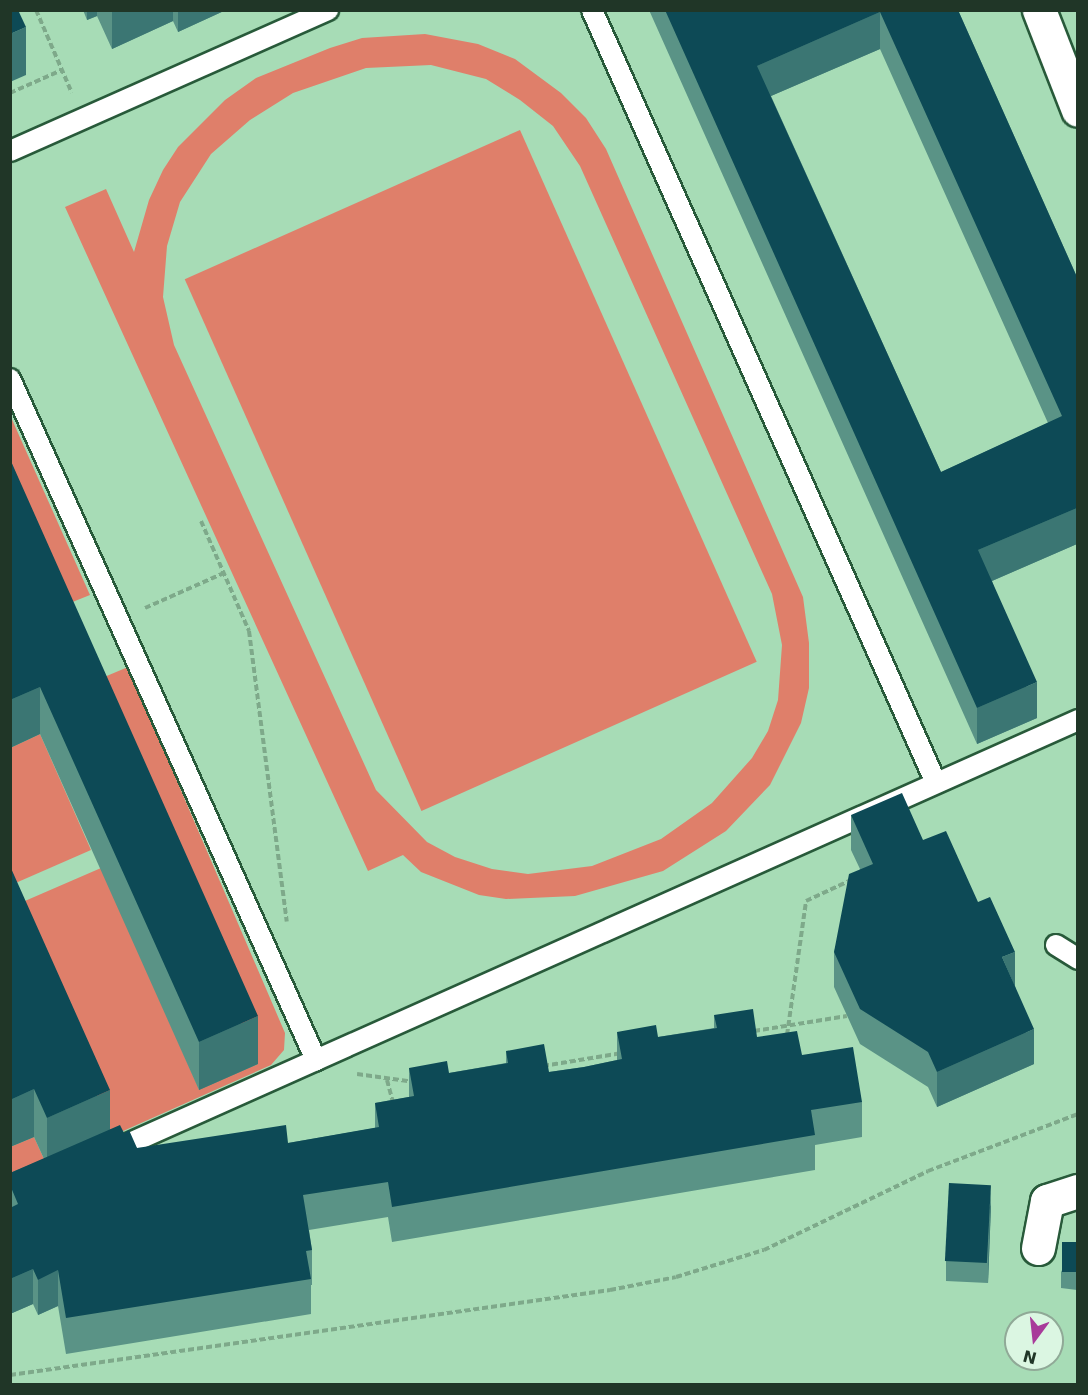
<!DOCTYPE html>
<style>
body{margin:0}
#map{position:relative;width:1088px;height:1395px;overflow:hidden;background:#a7dcb6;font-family:"DejaVu Sans",sans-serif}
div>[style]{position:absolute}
.green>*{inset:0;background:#df7f6a;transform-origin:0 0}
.path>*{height:4px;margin-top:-2px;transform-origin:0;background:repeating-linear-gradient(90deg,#7ea98a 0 6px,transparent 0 9px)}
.roads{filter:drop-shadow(2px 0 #285a3a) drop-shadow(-2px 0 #285a3a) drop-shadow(0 2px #285a3a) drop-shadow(0 -2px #285a3a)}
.lane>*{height:20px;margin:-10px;padding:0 10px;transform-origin:10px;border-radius:10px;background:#fff}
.street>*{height:33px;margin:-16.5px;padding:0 16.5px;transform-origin:16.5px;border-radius:16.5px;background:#fff}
.secondary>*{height:33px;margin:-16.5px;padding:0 16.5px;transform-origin:16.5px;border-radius:16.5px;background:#fff}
.wall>*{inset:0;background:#5a9386}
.shaded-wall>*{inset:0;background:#3b7673}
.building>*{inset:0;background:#0d4a56;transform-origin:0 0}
span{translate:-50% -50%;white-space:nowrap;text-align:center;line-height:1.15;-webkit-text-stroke:6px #dbf6e2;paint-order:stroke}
.frame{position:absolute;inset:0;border:12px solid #203627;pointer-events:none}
.north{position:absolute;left:1004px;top:1311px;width:60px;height:60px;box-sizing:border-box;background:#dbf6e2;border:2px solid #90a997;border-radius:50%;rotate:195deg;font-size:16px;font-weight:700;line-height:24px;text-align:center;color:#203627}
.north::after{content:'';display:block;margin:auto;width:21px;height:27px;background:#a83b9a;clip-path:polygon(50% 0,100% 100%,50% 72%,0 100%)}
</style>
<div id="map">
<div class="green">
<div style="clip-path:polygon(evenodd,425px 34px,478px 44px,515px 59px,561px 93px,586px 118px,606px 149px,803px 597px,809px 643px,809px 688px,801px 723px,770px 785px,726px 831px,663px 871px,575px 896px,506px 899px,479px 895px,421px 872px,403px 855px,368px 871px,65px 207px,106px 189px,134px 252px,149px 200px,163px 170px,178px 147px,225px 100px,256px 78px,330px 48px,362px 38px,425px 34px,431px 65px,486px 79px,520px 100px,553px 126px,580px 166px,772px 594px,782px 645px,778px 700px,768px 731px,752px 758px,712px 803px,661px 839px,592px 866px,528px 874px,492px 869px,455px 857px,427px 842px,376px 790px,174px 345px,163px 297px,167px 246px,180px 202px,211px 154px,250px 120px,293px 93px,366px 68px,431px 65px)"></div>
<div style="left:520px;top:130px;width:582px;height:367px;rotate:66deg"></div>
<div style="clip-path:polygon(10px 415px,90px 595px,55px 609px,11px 507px)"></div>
<div style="clip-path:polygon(128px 667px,285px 1033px,284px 1050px,271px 1065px,11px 1181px,10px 1147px,34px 1137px,44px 1159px,11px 907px,101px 868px,199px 1089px,258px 1064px,90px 683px)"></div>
<div style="clip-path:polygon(40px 734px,91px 850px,11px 885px,10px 748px)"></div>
</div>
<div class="path">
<div style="left:36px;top:10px;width:90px;rotate:66.6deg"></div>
<div style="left:10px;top:93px;width:57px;rotate:-23.9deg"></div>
<div style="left:201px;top:521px;width:120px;rotate:66.4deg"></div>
<div style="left:249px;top:631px;width:293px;rotate:82.6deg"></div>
<div style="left:145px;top:608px;width:86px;rotate:-23.9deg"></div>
<div style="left:754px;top:1031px;width:94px;rotate:-9.2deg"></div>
<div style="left:787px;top:1035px;width:135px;rotate:-81.9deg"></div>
<div style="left:806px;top:901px;width:50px;rotate:-25deg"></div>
<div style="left:543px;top:1066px;width:80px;rotate:-9.3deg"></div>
<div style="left:357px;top:1074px;width:58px;rotate:8deg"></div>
<div style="left:387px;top:1080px;width:24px;rotate:75deg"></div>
<div style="left:10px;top:1375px;width:606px;rotate:-8.06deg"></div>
<div style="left:610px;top:1290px;width:67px;rotate:-11.1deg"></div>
<div style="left:676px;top:1277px;width:92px;rotate:-17.1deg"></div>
<div style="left:764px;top:1250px;width:182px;rotate:-25.7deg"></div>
<div style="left:928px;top:1171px;width:160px;rotate:-20.8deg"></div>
</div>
<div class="roads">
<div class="lane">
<div style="left:592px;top:10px;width:846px;rotate:66.01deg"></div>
<div style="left:10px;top:151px;width:348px;rotate:-23.9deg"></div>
<div style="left:10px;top:379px;width:747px;rotate:65.8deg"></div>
<div style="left:1056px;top:945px;width:26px;rotate:32deg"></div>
<div style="left:110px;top:1152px;width:1060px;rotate:-24.05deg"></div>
</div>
<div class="street">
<div style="left:1038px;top:1248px;width:48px;rotate:-79.2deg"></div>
<div style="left:1047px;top:1201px;width:33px;rotate:-18deg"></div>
</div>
<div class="secondary">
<div style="left:1039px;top:10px;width:107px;rotate:68.7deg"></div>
</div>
</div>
<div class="wall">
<div style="clip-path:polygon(83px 10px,226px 10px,178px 32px,173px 21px,112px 49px,97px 16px,87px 20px)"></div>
<div style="clip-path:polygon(evenodd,649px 10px,958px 10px,1077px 277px,1077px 544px,992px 581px,1037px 718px,977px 744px,649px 10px,880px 49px,1048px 423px,941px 472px,771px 96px,880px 49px)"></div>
<div style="clip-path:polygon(10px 459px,258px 1064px,199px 1090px,40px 734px,10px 748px)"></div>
<div style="clip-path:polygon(851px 815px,923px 840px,1015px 986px,1034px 1064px,937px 1107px,928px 1087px,860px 1044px,834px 987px,834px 952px,860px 869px,851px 850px)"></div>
<div style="clip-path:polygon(10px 866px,110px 1129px,124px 1133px,137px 1148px,288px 1143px,375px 1128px,375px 1103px,409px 1097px,409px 1068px,449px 1073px,506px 1063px,506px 1051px,549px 1072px,584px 1067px,617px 1060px,617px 1032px,658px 1037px,714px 1028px,714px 1015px,757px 1037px,802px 1055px,862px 1102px,862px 1137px,815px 1145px,815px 1170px,392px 1242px,388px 1217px,309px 1230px,312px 1250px,312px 1285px,311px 1285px,311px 1314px,66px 1354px,58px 1306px,38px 1315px,33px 1304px,10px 1314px,10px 1173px,44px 1159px,34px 1137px,10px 1147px)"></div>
<div style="clip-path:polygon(991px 1205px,988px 1283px,946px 1281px,946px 1261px)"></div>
<div style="clip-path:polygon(1077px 1242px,1077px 1290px,1061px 1288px,1061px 1272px)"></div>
</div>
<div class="shaded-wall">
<div style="clip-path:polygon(87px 10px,97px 10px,97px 16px,87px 20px)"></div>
<div style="clip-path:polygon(112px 10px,173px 10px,173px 21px,112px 49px)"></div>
<div style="clip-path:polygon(178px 10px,226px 10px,178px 32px)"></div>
<div style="clip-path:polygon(880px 12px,880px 49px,757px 102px,757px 66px)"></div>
<div style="clip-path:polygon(26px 27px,26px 75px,10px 82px,10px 34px)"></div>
<div style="clip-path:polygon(1077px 508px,1077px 544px,978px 587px,978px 550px)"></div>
<div style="clip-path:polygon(1037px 682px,1037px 718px,977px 744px,977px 708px)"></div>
<div style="clip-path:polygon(40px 687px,40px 734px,10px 748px,10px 700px)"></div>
<div style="clip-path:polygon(1015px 952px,1015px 987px,1002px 957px)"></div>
<div style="clip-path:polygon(258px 1016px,258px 1064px,199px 1090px,199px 1042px)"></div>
<div style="clip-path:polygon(1034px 1029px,1034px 1064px,937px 1107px,937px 1072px)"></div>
<div style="clip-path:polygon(34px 1089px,34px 1137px,10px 1147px,10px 1100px)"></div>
<div style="clip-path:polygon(110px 1090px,110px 1138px,47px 1166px,47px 1118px)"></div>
<div style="clip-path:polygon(991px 1185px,991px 1205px,988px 1283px,988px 1263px)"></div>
<div style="clip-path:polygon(33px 1269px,33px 1304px,10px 1314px,10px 1279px)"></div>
<div style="clip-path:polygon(58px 1270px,58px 1306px,38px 1315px,38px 1280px)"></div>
</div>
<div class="building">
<div style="clip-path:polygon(10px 10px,18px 10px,26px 27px,10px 34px)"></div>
<div style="clip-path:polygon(evenodd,665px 10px,958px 10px,1077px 277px,1077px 508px,978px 550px,1037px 682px,977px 708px,665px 10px,880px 12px,1062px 416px,941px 472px,757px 66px,880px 12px)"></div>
<div style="clip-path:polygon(10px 459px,258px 1016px,199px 1042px,40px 687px,10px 700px)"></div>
<div style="clip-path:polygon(902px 793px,923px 840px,946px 831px,978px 902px,990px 897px,1015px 952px,1002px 957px,1034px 1029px,937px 1072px,928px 1052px,860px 1009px,834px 952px,849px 874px,873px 864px,851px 815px)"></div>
<div style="clip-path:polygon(10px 866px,110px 1090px,47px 1118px,34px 1089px,10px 1100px)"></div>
<div style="clip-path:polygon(753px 1009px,757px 1037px,797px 1031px,802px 1055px,853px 1047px,862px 1102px,811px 1110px,815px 1135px,392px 1207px,388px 1182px,303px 1195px,312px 1250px,306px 1251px,311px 1279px,66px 1318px,58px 1270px,38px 1280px,33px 1269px,10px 1279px,10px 1208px,18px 1204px,10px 1185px,10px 1173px,120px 1125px,124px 1133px,129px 1130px,137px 1148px,286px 1125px,288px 1143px,379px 1127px,375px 1103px,414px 1096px,409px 1068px,447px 1061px,449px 1073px,508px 1063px,506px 1051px,544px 1044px,549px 1072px,584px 1067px,622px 1059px,617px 1032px,656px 1025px,658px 1037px,717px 1028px,714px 1015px)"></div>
<div style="left:949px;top:1183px;width:42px;height:78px;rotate:3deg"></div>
<div style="left:1062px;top:1242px;width:15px;height:30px"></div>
</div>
<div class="frame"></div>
<div class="north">N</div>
</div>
